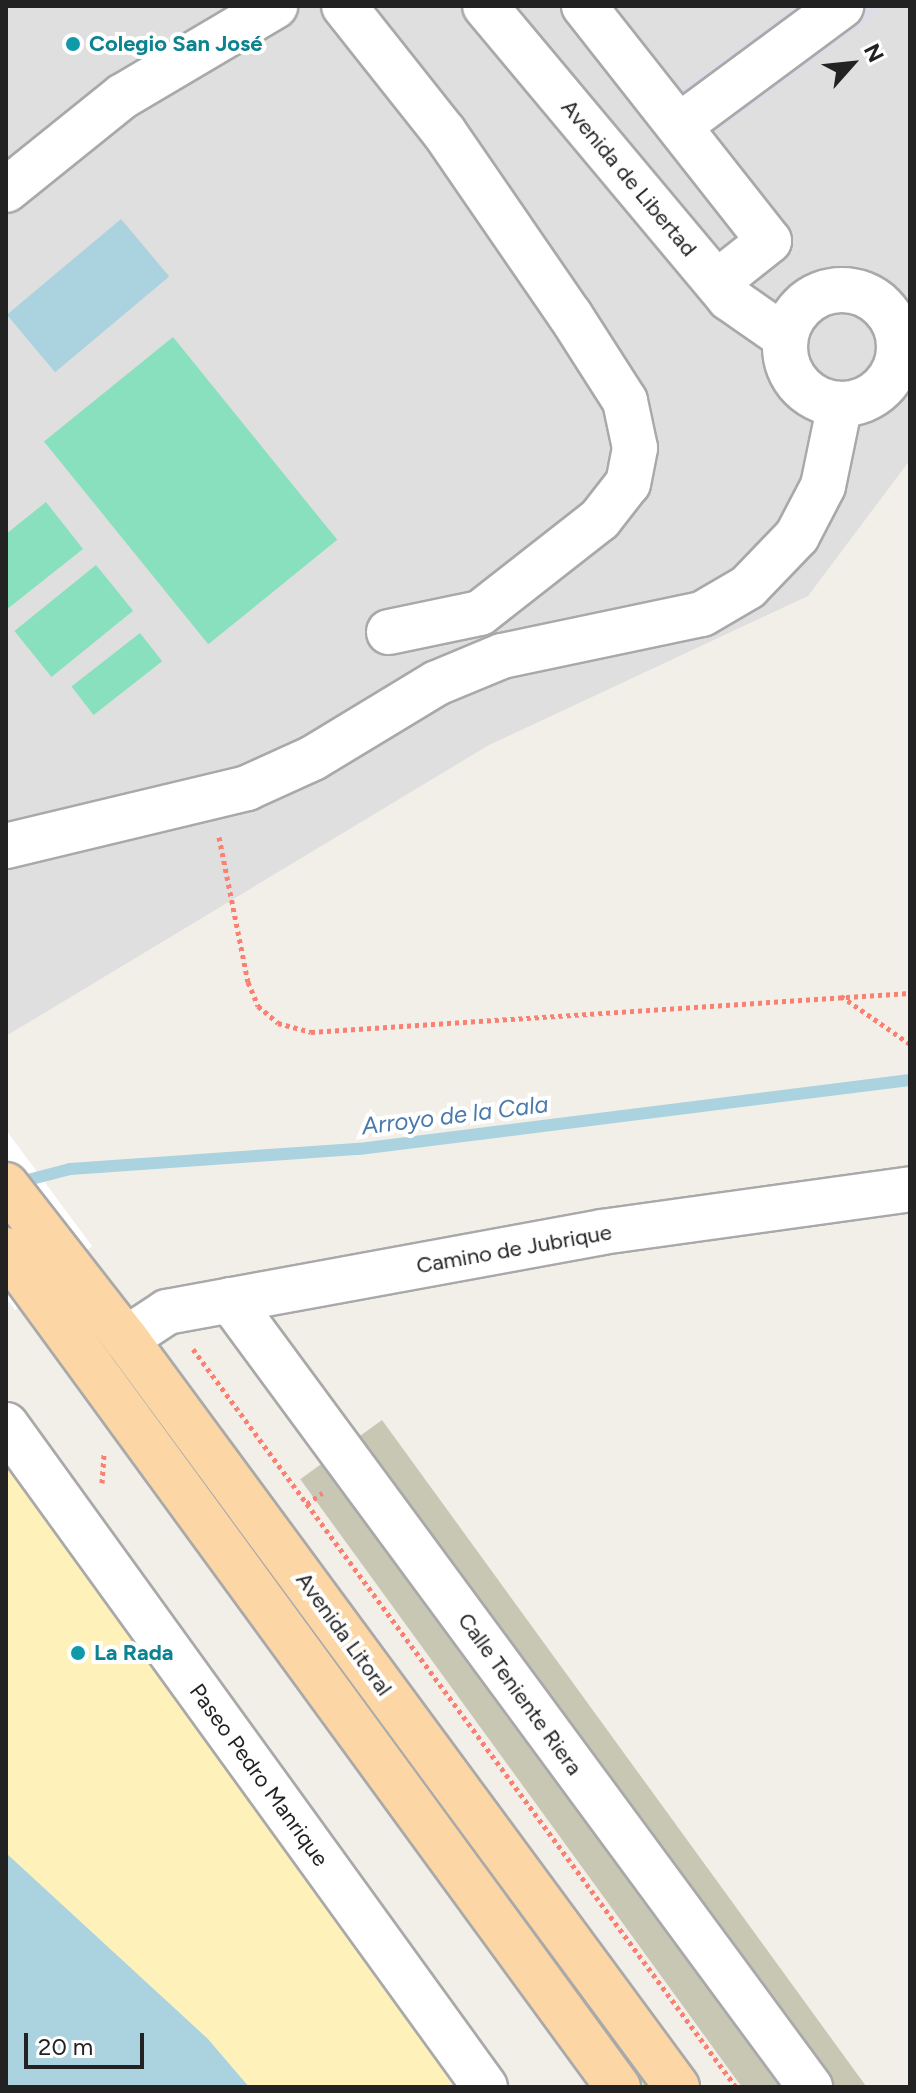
<!DOCTYPE html>
<meta charset="utf-8">
<style>
body{margin:0}
#map{position:relative;width:916px;height:2093px;overflow:hidden;background:#f2efe9;font-family:Figtree,sans-serif}
div>[style]{position:absolute}
.residential>*{inset:0;background:#e0dfdf}
.construction>*{inset:0;background:#c7c7b4;transform-origin:0 0}
.grass>*{inset:0;background:#cdebb0;transform-origin:0 0}
.sand>*{inset:0;background:#fff1ba}
.pitch>*{inset:0;background:#88e0be;transform-origin:0 0}
.plaza>*{inset:0;background:#dddde8}
.water>*{inset:0;background:#aad3df;transform-origin:0 0}
.pier>*{inset:0;background:#fff}
.stream>*{height:12px;margin:-6px;padding:0 6px;transform-origin:6px;border-radius:6px;background:#aad3df}
.path>*{height:5px;margin-top:-2.5px;transform-origin:0;background:repeating-linear-gradient(90deg,#fa8072 0 4px,transparent 0 8px)}
.roads{filter:drop-shadow(2px 0 #a9a9a9) drop-shadow(-2px 0 #a9a9a9) drop-shadow(0 2px #a9a9a9) drop-shadow(0 -2px #a9a9a9)}
.minor>*{height:44px;margin:-22px;padding:0 22px;transform-origin:22px;border-radius:22px;background:#fff}
.minor>.ring{margin:-22px;padding:0;box-sizing:content-box;background:none;border:44px solid #fff;border-radius:50%}
.major>*{height:44px;margin:-22px;padding:0 22px;transform-origin:22px;border-radius:22px;background:#fcd6a4}
.dots>*{width:22px;height:22px;translate:-50% -50%;box-sizing:border-box;border:4px solid #fff;border-radius:50%}
span{translate:-50% -50%;white-space:nowrap;text-align:center;line-height:1.15;-webkit-text-stroke:8px #fff;paint-order:stroke}
.culture-label{font-size:22px;color:#0d838f;font-weight:700}
.left{translate:0 -50%;text-align:left}
.street-label{font-size:22px;color:#222}
.water-label{font-size:24px;color:#4a7aab;font-style:italic}
.frame{position:absolute;inset:0;border:8px solid #222;pointer-events:none}
.north{position:absolute;left:812px;top:24px;width:80px;height:80px;-webkit-text-stroke:6px #fff;paint-order:stroke;rotate:63deg;font-size:22px;font-weight:700;line-height:32px;text-align:center;color:#222}
.north::after{content:'';display:block;margin:auto;width:28px;height:36px;background:#222;clip-path:polygon(50% 0,100% 100%,50% 72%,0 100%)}
.scale{position:absolute;left:24px;top:2033px;width:120px;height:36px;box-sizing:border-box;border:4px solid #222;border-top:0;padding-left:10px;font-size:24px;line-height:28px;white-space:nowrap;color:#222;-webkit-text-stroke:6px #fff;paint-order:stroke}
</style>
<div id="map">
<div class="residential">
<div style="clip-path:polygon(6px 6px,910px 6px,910px 460px,808px 596px,489px 745px,6px 1036px)"></div>
</div>
<div class="construction">
<div style="left:382px;top:1420px;width:827px;height:101px;rotate:54deg"></div>
</div>
<div class="grass">
<div style="left:444px;top:1797px;width:360px;height:10px;rotate:54deg"></div>
</div>
<div class="sand">
<div style="clip-path:polygon(6px 1452px,456px 2079px,445px 2087px,249px 2087px,208px 2039px,6px 1853px)"></div>
</div>
<div class="pitch">
<div style="left:173px;top:337px;width:261px;height:166px;rotate:51deg"></div>
<div style="clip-path:polygon(46px 502px,83px 549px,6px 610px,6px 534px)"></div>
<div style="left:96px;top:565px;width:59px;height:105px;rotate:51deg"></div>
<div style="left:140px;top:633px;width:36px;height:87px;rotate:52deg"></div>
</div>
<div class="plaza">
<div style="clip-path:polygon(796px 6px,889px 6px,708px 138px,676px 93px)"></div>
</div>
<div class="water">
<div style="left:121px;top:219px;width:75px;height:149px;rotate:50deg"></div>
<div style="clip-path:polygon(6px 1853px,208px 2039px,249px 2087px,6px 2087px)"></div>
</div>
<div class="pier">
<div style="clip-path:polygon(6px 1130px,92px 1246px,15px 1310px,6px 1298px)"></div>
</div>
<div class="stream">
<div style="left:16px;top:1183px;width:56px;rotate:-14.5deg"></div>
<div style="left:70px;top:1169px;width:290px;rotate:-4deg"></div>
<div style="left:359px;top:1149px;width:555px;rotate:-7.14deg"></div>
</div>
<div class="path">
<div style="left:219px;top:837px;width:148px;rotate:78.7deg"></div>
<div style="left:248px;top:982px;width:26px;rotate:67deg"></div>
<div style="left:258px;top:1006px;width:26px;rotate:40deg"></div>
<div style="left:278px;top:1023px;width:34px;rotate:15deg"></div>
<div style="left:311px;top:1032px;width:600px;rotate:-3.73deg"></div>
<div style="left:841px;top:996px;width:84px;rotate:34.8deg"></div>
<div style="left:193px;top:1349px;width:916px;rotate:53.66deg"></div>
<div style="left:102px;top:1483px;width:29px;rotate:-86deg"></div>
<div style="left:307px;top:1504px;width:19px;rotate:-36deg"></div>
</div>
<div class="roads">
<div class="minor">
<div style="left:344px;top:6px;width:161px;rotate:51.6deg"></div>
<div style="left:444px;top:132px;width:222px;rotate:55.5deg"></div>
<div style="left:570px;top:315px;width:102px;rotate:57.4deg"></div>
<div style="left:625px;top:401px;width:48px;rotate:78deg"></div>
<div style="left:635px;top:448px;width:36px;rotate:101deg"></div>
<div style="left:628px;top:483px;width:46px;rotate:127.9deg"></div>
<div style="left:600px;top:519px;width:152px;rotate:141.9deg"></div>
<div style="left:480px;top:613px;width:93px;rotate:168.2deg"></div>
<div style="left:485px;top:6px;width:381px;rotate:50.1deg"></div>
<div style="left:729px;top:298px;width:68px;rotate:34.9deg"></div>
<div style="left:584px;top:6px;width:299px;rotate:51.8deg"></div>
<div style="left:769px;top:241px;width:66px;rotate:141.7deg"></div>
<div style="left:679px;top:126px;width:202px;rotate:-36.5deg"></div>
<div style="left:6px;top:190px;width:150px;rotate:-38.8deg"></div>
<div style="left:123px;top:96px;width:177px;rotate:-30.6deg"></div>
<div class="ring" style="left:785px;top:290px;width:70px;height:70px"></div>
<div style="left:6px;top:846px;width:248px;rotate:-13.5deg"></div>
<div style="left:247px;top:788px;width:72px;rotate:-24.4deg"></div>
<div style="left:313px;top:758px;width:145px;rotate:-31.2deg"></div>
<div style="left:437px;top:683px;width:70px;rotate:-22.6deg"></div>
<div style="left:502px;top:656px;width:204px;rotate:-11.9deg"></div>
<div style="left:702px;top:614px;width:53px;rotate:-30.4deg"></div>
<div style="left:748px;top:587px;width:71px;rotate:-46.1deg"></div>
<div style="left:797px;top:536px;width:56px;rotate:-62.5deg"></div>
<div style="left:823px;top:486px;width:84px;rotate:-78.3deg"></div>
<div style="left:230px;top:1300px;width:978px;rotate:53.61deg"></div>
<div style="left:126px;top:1339px;width:49px;rotate:-33.4deg"></div>
<div style="left:167px;top:1312px;width:442px;rotate:-10.4deg"></div>
<div style="left:602px;top:1232px;width:311px;rotate:-7.9deg"></div>
<div style="left:6px;top:1425px;width:817px;rotate:54.11deg"></div>
</div>
<div class="major">
<div style="left:6px;top:1185px;width:195px;rotate:52.1deg"></div>
<div style="left:126px;top:1339px;width:929px;rotate:53.62deg"></div>
<div style="left:6px;top:1250px;width:1037px;rotate:53.83deg"></div>
</div>
</div>
<div class="dots">
<div style="left:73px;top:44px;background:#0f9aa8"></div>
<div style="left:78px;top:1653px;background:#0f9aa8"></div>
</div>
<div class="culture-label">
<span class="left" style="left:89px;top:44px">Colegio San José</span>
<span class="left" style="left:94px;top:1653px">La Rada</span>
</div>
<div class="street-label">
<span style="left:629px;top:178px;rotate:50deg">Avenida de Libertad</span>
<span style="left:514px;top:1249px;rotate:-10deg">Camino de Jubrique</span>
<span style="left:344px;top:1634px;rotate:54deg">Avenida Litoral</span>
<span style="left:520px;top:1694px;rotate:54deg">Calle Teniente Riera</span>
<span style="left:259px;top:1775px;rotate:54deg">Paseo Pedro Manrique</span>
</div>
<div class="water-label">
<span style="left:455px;top:1115px;rotate:-7deg">Arroyo de la Cala</span>
</div>
<div class="frame"></div>
<div class="north">N</div>
<div class="scale">20 m</div>
</div>
